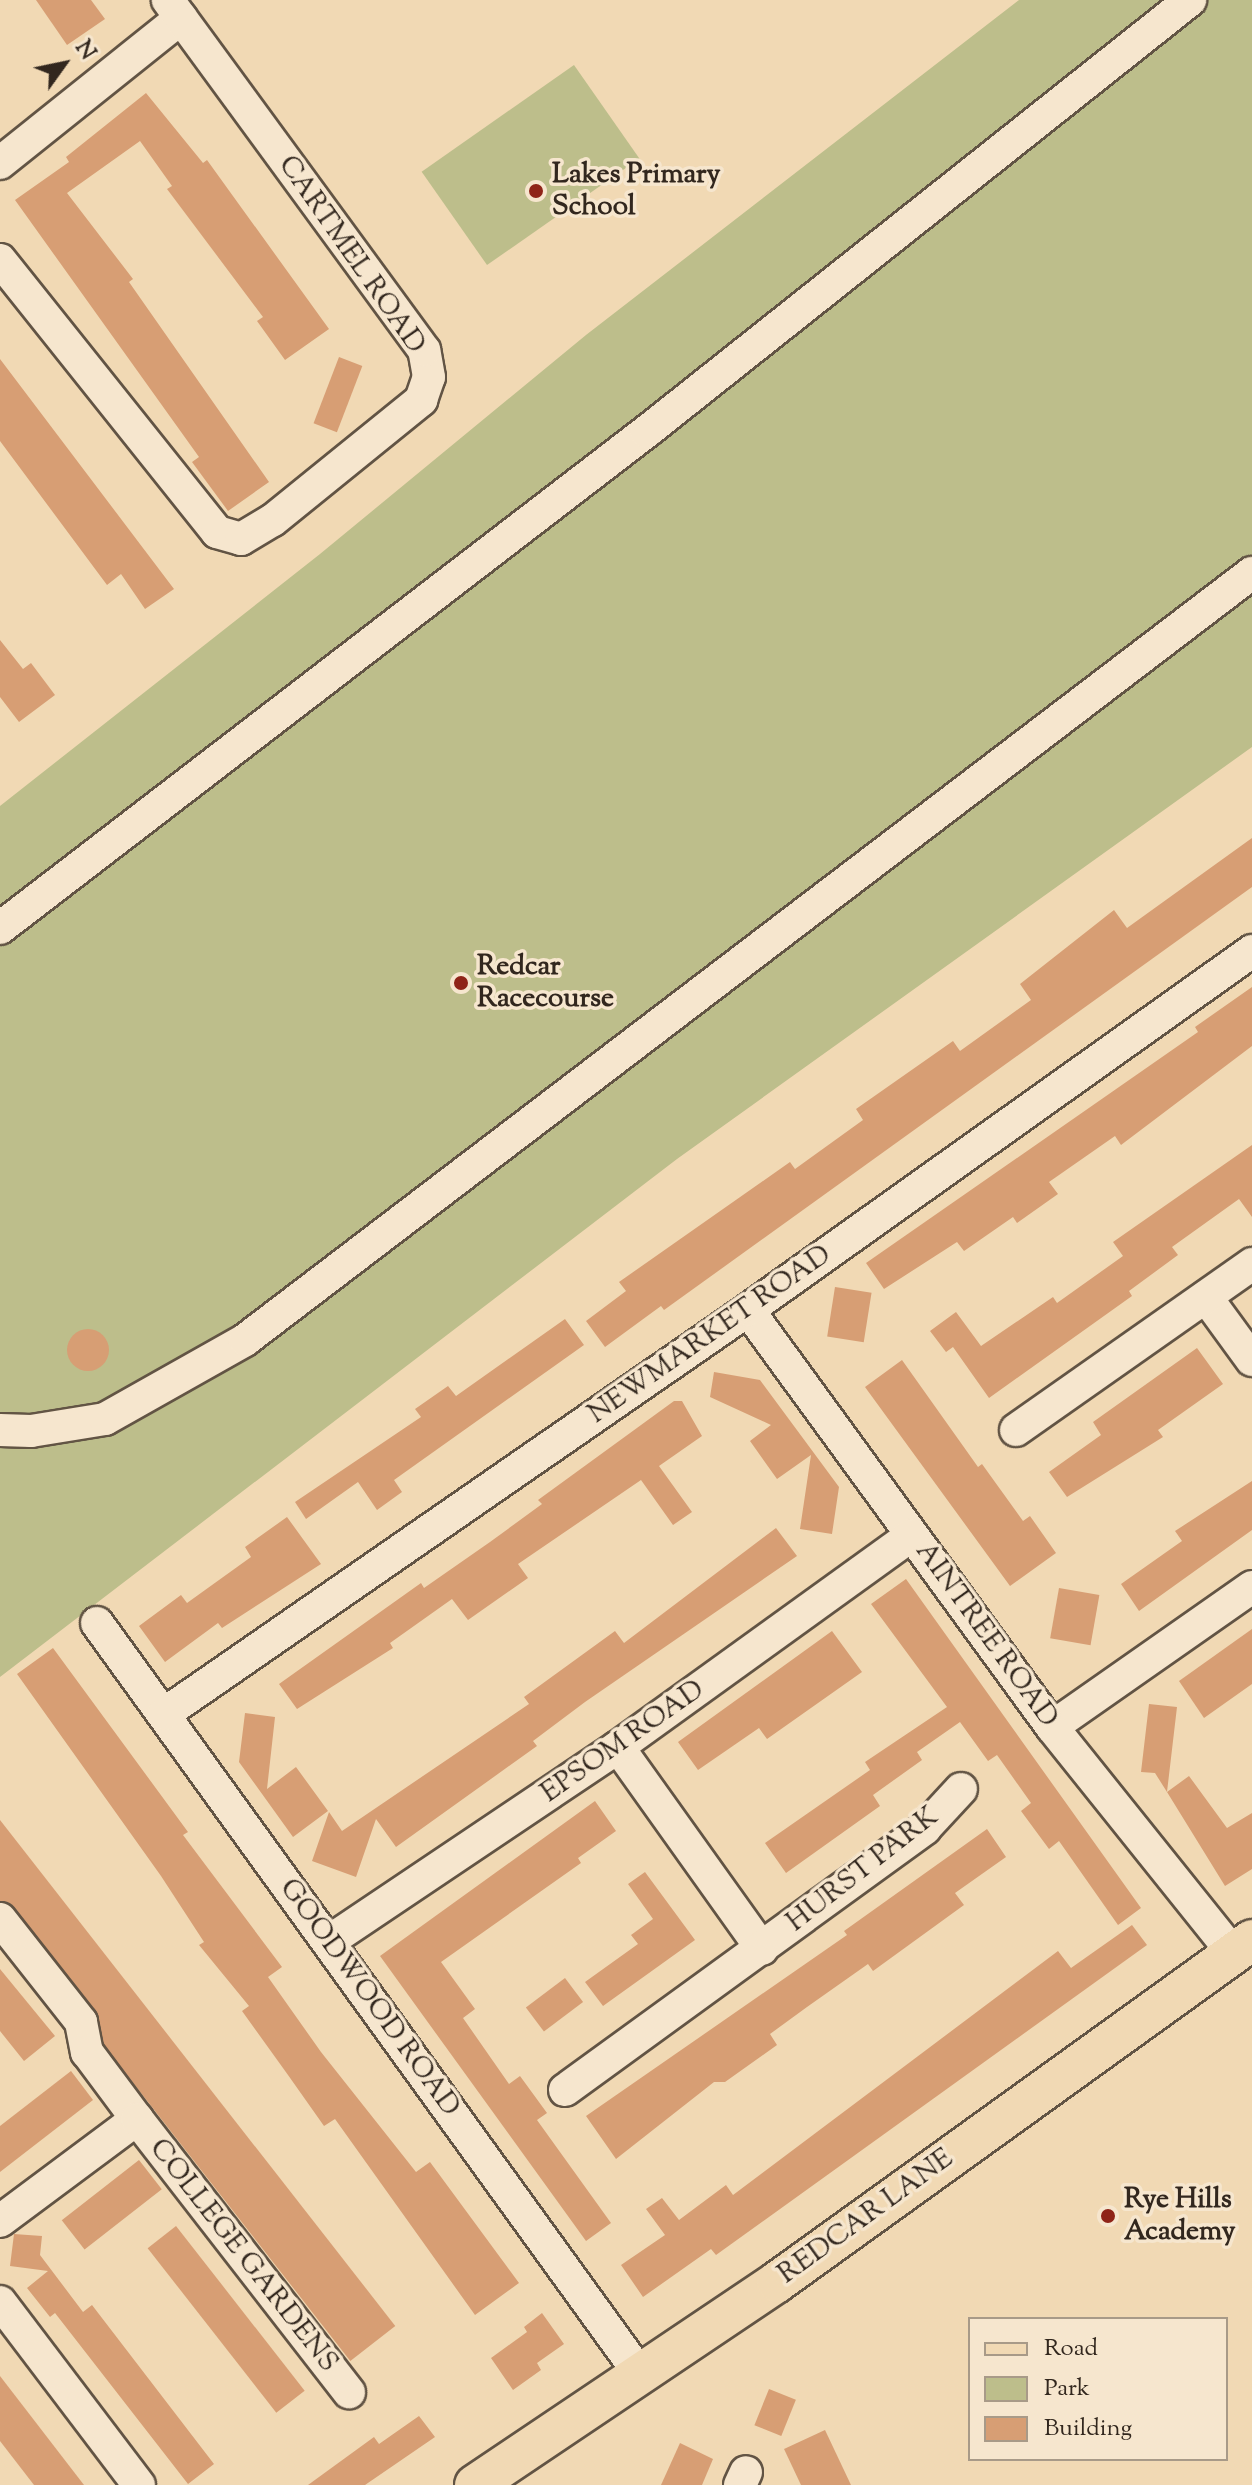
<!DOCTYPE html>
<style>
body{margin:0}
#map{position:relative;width:1252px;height:2485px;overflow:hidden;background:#f1d9b4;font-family:"Sorts Mill Goudy",serif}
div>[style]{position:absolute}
.green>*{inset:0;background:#bdbe8b;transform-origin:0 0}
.building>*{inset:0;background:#d79e74;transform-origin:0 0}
.round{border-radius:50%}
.roads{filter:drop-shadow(2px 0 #625444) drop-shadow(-2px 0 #625444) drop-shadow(0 2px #625444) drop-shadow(0 -2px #625444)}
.minor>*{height:32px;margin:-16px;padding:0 16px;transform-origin:16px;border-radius:16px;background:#f6e6ce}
.major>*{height:40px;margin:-20px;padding:0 20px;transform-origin:20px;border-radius:20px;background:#f1d9b4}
.dots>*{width:22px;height:22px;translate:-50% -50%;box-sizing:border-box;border:4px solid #f6e6ce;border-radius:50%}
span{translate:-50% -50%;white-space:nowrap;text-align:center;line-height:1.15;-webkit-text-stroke:7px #f6e6ce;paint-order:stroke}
.poi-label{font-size:28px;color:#32271e;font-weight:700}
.left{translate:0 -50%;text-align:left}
.street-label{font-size:28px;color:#32271e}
.legend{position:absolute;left:968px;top:2317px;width:260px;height:144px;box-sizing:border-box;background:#f6e6ce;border:2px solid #a89a88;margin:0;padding:10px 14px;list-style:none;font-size:24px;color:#32271e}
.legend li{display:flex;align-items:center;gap:16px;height:40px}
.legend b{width:40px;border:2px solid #a89a88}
.north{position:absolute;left:24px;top:24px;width:80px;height:80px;-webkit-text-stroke:6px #f6e6ce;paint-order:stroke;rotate:57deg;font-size:22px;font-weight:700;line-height:32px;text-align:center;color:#32271e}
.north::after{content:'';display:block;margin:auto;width:28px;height:36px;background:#32271e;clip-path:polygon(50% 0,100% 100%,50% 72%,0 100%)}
</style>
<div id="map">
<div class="green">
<div style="clip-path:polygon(1019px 0,1252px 0,1252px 747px,677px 1159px,0 1677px,0 806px,320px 554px,586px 335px)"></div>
<div style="left:574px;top:65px;width:114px;height:186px;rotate:55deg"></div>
</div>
<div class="building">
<div style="clip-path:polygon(36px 0,91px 0,105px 19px,67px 45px)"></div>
<div style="clip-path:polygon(146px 93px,203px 163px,207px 160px,329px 329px,285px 360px,257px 321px,263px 317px,167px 189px,172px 186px,140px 141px,67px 193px,133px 279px,129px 282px,269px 482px,228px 511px,192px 462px,199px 457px,15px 200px,69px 162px,66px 157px)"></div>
<div style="left:339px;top:357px;width:25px;height:71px;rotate:21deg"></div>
<div style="clip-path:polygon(0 359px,174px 589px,145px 609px,121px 574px,107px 585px,0 441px)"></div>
<div style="clip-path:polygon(0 640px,23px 669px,31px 663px,55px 695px,19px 722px,0 697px)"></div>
<div style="clip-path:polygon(1252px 838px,1252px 887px,664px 1310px,661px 1306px,605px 1347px,586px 1321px,626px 1291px,619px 1282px,790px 1162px,795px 1169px,863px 1120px,856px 1109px,953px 1041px,960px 1051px,1031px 1000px,1020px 984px,1114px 910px,1127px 928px)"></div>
<div style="clip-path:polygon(1252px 987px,1252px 1046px,1121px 1145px,1115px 1136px,1049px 1182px,1058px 1194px,1017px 1223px,1013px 1217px,964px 1251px,957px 1242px,884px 1289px,866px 1263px,1198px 1032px,1195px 1027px)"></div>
<div style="clip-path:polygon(1252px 1145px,1252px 1217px,1239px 1199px,1172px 1247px,1178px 1255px,1129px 1291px,1132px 1296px,989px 1398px,953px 1347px,946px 1352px,930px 1331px,956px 1312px,981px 1346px,1053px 1297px,1057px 1303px,1123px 1256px,1113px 1242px)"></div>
<div style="left:835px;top:1287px;width:37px;height:50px;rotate:9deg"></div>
<div style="clip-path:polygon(565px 1319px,584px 1345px,394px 1480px,402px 1492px,377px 1510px,358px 1482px,306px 1519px,295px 1502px,421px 1417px,415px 1409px,448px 1386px,456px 1396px)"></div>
<div class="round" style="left:67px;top:1329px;width:42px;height:42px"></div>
<div style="clip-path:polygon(1197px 1348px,1223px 1384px,1158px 1430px,1163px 1437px,1067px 1497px,1049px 1472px,1101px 1435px,1093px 1422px)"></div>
<div style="clip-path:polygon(902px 1360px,978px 1467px,982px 1464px,1023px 1521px,1030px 1516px,1056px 1553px,1010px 1586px,865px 1387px)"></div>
<div style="clip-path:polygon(714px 1372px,760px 1380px,839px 1487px,832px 1534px,800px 1529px,811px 1455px,777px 1479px,750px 1441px,771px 1425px,710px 1397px)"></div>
<div style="clip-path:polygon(674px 1401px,682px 1401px,702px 1436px,659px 1466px,692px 1512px,673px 1525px,641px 1480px,518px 1564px,528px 1578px,468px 1620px,452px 1599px,390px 1643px,393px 1648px,297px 1709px,279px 1684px,421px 1583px,424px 1588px,490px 1542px,542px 1504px,538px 1500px)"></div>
<div style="clip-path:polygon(1252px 1481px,1252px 1530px,1139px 1611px,1121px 1584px,1182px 1541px,1175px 1531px)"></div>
<div style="clip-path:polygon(287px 1517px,321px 1564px,222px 1628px,218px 1623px,165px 1662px,139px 1626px,181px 1595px,187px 1603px,251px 1557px,245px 1547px)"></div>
<div style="clip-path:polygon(776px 1528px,797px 1556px,585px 1702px,533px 1741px,537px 1746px,396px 1847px,376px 1819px,356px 1877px,312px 1861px,329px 1812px,342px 1831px,529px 1704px,524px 1697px,615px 1631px,624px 1643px)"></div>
<div style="clip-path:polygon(906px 1579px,1141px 1908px,1118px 1925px,1059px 1841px,1049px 1849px,1021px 1811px,1031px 1803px,997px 1755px,988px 1761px,960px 1722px,917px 1752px,922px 1760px,873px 1795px,880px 1806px,786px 1873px,765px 1843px,870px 1770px,865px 1762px,947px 1707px,871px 1604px)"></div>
<div style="left:1059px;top:1588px;width:41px;height:51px;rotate:10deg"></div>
<div style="clip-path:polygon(1252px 1629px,1252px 1684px,1204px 1718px,1179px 1681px)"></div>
<div style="clip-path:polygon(832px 1631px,862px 1672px,767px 1739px,759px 1728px,698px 1770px,678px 1742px)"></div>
<div style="clip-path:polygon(53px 1648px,188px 1832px,183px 1835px,282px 1967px,268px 1977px,321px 2052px,416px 2172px,430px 2162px,519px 2283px,475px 2315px,335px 2119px,324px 2126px,288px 2075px,242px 2011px,249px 2006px,199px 1945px,204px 1942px,161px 1876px,17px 1674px)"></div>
<div style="clip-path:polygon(1149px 1704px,1177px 1707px,1167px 1792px,1155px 1773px,1141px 1772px)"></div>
<div style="clip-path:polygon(245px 1713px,275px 1717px,267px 1789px,296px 1767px,328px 1811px,293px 1837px,239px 1762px)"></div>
<div style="clip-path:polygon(1189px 1776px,1227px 1828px,1252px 1813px,1252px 1869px,1225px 1886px,1167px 1792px)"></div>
<div style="clip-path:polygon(595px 1801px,616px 1831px,578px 1858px,581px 1863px,441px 1962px,475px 2009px,463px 2018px,509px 2084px,520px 2076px,547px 2113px,537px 2120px,611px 2223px,586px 2241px,380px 1956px)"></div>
<div style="left:0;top:1820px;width:642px;height:57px;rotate:52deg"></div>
<div style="clip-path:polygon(987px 1829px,1006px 1857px,955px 1893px,964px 1905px,873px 1971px,868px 1964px,807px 2007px,770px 2034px,777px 2045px,725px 2082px,714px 2082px,616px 2159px,586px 2116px,847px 1935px,844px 1931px)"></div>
<div style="clip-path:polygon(645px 1872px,695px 1940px,603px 2006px,585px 1982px,638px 1944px,631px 1935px,653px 1919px,628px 1884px)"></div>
<div style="clip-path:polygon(1132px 1925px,1147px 1945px,716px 2255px,711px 2249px,643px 2297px,621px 2265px,665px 2235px,646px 2209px,662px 2198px,679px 2220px,726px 2185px,733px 2195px,1058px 1951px,1071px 1968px)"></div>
<div style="clip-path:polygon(0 1969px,55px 2036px,24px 2061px,0 2031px)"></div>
<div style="left:565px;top:1978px;width:30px;height:49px;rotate:53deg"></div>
<div style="clip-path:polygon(71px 2071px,93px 2100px,0 2172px,0 2126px)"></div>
<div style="left:139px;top:2160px;width:37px;height:98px;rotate:52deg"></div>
<div style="left:176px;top:2226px;width:209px;height:36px;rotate:52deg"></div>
<div style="clip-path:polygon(14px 2234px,42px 2236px,40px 2255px,83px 2312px,92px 2305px,214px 2464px,188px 2484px,55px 2313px,50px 2317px,27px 2288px,48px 2271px,10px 2266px)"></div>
<div style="clip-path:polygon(542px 2313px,564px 2344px,537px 2363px,541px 2370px,513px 2390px,491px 2358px,527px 2332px,524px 2327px)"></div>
<div style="clip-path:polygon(0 2376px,84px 2485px,34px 2485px,0 2441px)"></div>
<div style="left:769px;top:2389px;width:29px;height:39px;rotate:22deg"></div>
<div style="clip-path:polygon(419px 2416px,435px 2437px,365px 2485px,308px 2485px,374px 2437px,379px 2444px)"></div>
<div style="clip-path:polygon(825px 2430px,851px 2485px,801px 2485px,784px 2449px)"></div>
<div style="clip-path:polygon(680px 2443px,713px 2459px,702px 2485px,661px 2485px)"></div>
</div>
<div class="roads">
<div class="minor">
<div style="left:0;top:163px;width:232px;rotate:-38.7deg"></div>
<div style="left:0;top:260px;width:348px;rotate:51.4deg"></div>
<div style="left:217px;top:532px;width:25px;rotate:16deg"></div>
<div style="left:241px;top:539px;width:37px;rotate:-31deg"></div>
<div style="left:273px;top:520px;width:191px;rotate:-39deg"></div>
<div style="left:421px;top:400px;width:24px;rotate:-71deg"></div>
<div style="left:429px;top:377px;width:27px;rotate:-100deg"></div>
<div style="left:424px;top:350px;width:434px;rotate:-126.2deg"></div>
<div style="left:0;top:928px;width:814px;rotate:-37.52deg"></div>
<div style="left:646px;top:432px;width:695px;rotate:-38.45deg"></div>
<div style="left:1206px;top:1297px;width:78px;rotate:53.9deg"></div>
<div style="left:748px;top:1310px;width:516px;rotate:53.91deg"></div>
<div style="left:1052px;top:1727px;width:290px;rotate:51.3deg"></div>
<div style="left:0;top:1430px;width:31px;rotate:2deg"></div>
<div style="left:31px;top:1431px;width:75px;rotate:-9.2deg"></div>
<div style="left:105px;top:1419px;width:161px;rotate:-29.4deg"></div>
<div style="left:245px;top:1340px;width:1266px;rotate:-37.3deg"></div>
<div style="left:1016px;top:1430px;width:289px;rotate:-35.1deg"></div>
<div style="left:97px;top:1623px;width:927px;rotate:54.13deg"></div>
<div style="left:164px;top:1714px;width:710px;rotate:-34.67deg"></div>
<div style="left:748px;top:1310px;width:619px;rotate:-35.46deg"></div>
<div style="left:1052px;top:1727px;width:244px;rotate:-35deg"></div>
<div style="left:618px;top:1747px;width:248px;rotate:54.5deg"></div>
<div style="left:0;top:1919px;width:131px;rotate:51.8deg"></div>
<div style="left:81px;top:2022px;width:31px;rotate:79deg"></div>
<div style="left:87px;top:2052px;width:84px;rotate:53.3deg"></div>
<div style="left:328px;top:1942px;width:349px;rotate:-33.9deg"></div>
<div style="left:618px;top:1747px;width:362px;rotate:-35.8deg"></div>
<div style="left:565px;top:2090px;width:445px;rotate:-36deg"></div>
<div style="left:925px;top:1828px;width:53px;rotate:-47.3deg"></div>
<div style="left:0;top:2221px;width:171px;rotate:-36.7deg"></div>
<div style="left:137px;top:2119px;width:346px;rotate:52.2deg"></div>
<div style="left:0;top:2302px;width:230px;rotate:52.8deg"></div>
<div style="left:740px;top:2485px;width:14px;rotate:-65deg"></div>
</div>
<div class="major">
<div style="left:475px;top:2485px;width:364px;rotate:-33.9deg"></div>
<div style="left:777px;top:2282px;width:585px;rotate:-35.75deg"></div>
</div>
</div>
<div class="dots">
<div style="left:536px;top:191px;background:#8f2418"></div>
<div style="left:461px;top:983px;background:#8f2418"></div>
<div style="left:1108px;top:2216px;background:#8f2418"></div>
</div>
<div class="poi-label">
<span class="left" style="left:552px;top:191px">Lakes Primary<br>School</span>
<span class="left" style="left:477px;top:983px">Redcar<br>Racecourse</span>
<span class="left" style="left:1124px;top:2216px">Rye Hills<br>Academy</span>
</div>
<div class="street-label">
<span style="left:351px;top:255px;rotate:55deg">CARTMEL ROAD</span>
<span style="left:710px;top:1335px;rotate:-35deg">NEWMARKET ROAD</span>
<span style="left:986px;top:1635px;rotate:54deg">AINTREE ROAD</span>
<span style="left:623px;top:1742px;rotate:-35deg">EPSOM ROAD</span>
<span style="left:863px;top:1870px;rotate:-38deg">HURST PARK</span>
<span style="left:369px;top:1998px;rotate:54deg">GOODWOOD ROAD</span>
<span style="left:866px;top:2217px;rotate:-36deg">REDCAR LANE</span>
<span style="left:243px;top:2256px;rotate:52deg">COLLEGE GARDENS</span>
</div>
<ul class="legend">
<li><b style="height:10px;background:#f1d9b4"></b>Road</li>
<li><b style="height:22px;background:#bdbe8b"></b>Park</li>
<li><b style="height:22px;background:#d79e74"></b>Building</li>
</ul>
<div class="north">N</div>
</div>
